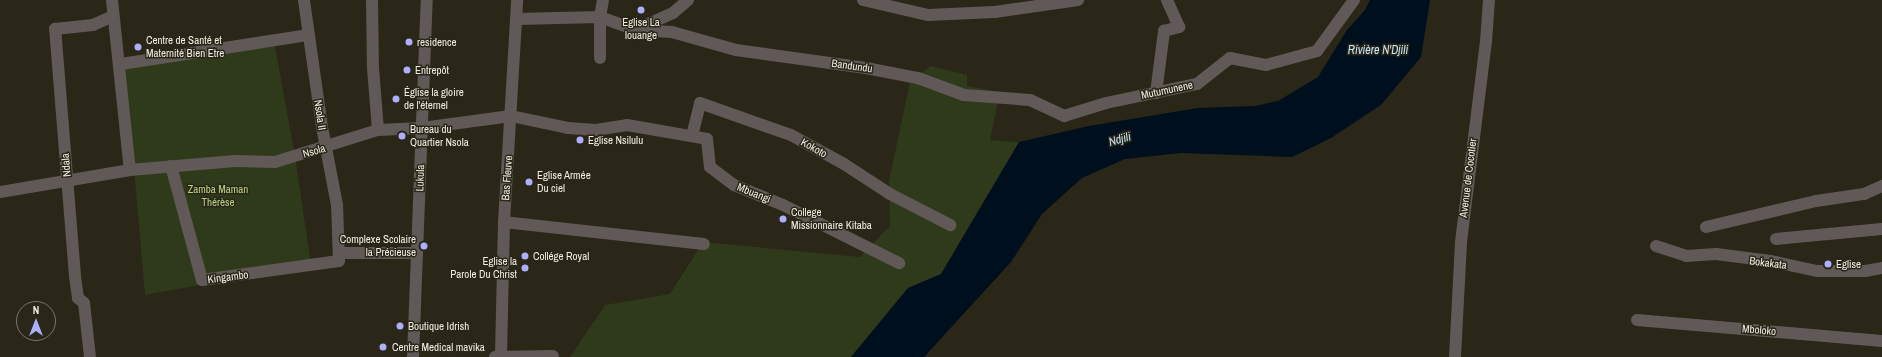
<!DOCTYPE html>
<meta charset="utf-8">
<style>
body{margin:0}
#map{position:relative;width:1882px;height:357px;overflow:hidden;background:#2a2618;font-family:"Archivo Narrow",sans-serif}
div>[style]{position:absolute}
.green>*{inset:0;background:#2f3a1b}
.water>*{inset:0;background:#000f1e}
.minor>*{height:12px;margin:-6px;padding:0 6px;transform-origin:6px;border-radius:6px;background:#615957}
.dots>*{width:11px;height:11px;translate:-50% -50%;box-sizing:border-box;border:2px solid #2a2618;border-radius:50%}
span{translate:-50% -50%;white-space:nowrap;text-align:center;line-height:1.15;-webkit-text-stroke:3px #2a2618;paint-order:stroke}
.poi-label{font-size:11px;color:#efece3}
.left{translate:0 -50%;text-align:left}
.right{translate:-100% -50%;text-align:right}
.street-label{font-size:11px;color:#efece3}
.park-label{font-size:11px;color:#b5d184}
.water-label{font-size:12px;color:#c6e3f8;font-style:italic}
.north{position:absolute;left:16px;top:301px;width:40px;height:40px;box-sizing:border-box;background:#2a2618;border:1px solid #797569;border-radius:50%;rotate:0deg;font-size:11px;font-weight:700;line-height:16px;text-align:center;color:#efece3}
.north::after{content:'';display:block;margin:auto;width:14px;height:18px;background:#acaffb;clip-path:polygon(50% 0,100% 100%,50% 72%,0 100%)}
</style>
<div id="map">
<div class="green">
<div style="clip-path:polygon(274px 41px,295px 156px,311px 265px,145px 295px,125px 65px)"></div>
<div style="clip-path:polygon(931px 66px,967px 75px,967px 86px,1000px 92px,990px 140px,1019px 142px,941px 274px,908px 288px,851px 357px,570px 357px,605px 305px,670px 294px,703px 242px,860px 257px,890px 226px,889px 181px,910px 82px)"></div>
</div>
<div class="water">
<div style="clip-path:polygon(1370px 0,1430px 0,1421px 57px,1381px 105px,1331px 138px,1292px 157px,1181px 153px,1125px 159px,1082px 178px,1042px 214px,1011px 262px,924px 357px,851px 357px,908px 288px,941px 274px,1019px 142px,1089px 126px,1198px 108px,1255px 106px,1278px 101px,1318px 77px,1347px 30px,1365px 10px)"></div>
</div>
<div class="minor">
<div style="left:112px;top:0;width:171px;rotate:84deg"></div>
<div style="left:372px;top:0;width:68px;rotate:89.2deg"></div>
<div style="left:373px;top:68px;width:62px;rotate:85.4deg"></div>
<div style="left:863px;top:0;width:67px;rotate:13deg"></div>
<div style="left:928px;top:15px;width:67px;rotate:-2.6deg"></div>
<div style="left:995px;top:12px;width:84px;rotate:-8.2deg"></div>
<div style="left:516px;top:19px;width:84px;rotate:-1.4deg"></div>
<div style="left:600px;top:17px;width:37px;rotate:20deg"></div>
<div style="left:635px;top:30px;width:42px;rotate:-24.1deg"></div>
<div style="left:673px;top:13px;width:20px;rotate:-41deg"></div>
<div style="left:635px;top:30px;width:37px;rotate:3deg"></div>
<div style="left:672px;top:32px;width:66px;rotate:15.7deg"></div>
<div style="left:736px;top:50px;width:131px;rotate:7.9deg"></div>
<div style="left:866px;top:68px;width:53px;rotate:10.9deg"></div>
<div style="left:918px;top:78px;width:49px;rotate:20.3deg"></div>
<div style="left:964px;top:95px;width:66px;rotate:4.3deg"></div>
<div style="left:1030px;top:100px;width:38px;rotate:25deg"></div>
<div style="left:1064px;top:116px;width:44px;rotate:-17.2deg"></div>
<div style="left:1106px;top:103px;width:93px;rotate:-11.8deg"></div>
<div style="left:1197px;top:84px;width:42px;rotate:-38.2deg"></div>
<div style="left:1230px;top:58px;width:37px;rotate:11deg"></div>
<div style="left:1266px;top:65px;width:53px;rotate:-15.4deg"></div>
<div style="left:1317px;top:51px;width:63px;rotate:-54deg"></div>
<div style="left:600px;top:58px;width:41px;rotate:-90deg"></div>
<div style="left:600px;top:17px;width:17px;rotate:-80deg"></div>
<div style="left:121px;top:64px;width:190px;rotate:-8.8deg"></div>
<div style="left:1156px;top:93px;width:63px;rotate:-82.6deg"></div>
<div style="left:1164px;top:31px;width:16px;rotate:-15deg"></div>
<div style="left:1179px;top:27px;width:30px;rotate:-114deg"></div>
<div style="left:692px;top:136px;width:34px;rotate:-76deg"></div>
<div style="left:700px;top:103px;width:96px;rotate:19.4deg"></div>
<div style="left:791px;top:135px;width:60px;rotate:28.7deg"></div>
<div style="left:844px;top:164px;width:55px;rotate:33.1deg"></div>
<div style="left:890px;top:194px;width:68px;rotate:27.3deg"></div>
<div style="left:171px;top:166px;width:118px;rotate:74.8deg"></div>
<div style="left:202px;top:280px;width:138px;rotate:-7.9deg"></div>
<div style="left:339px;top:261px;width:56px;rotate:-92deg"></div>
<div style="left:337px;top:205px;width:79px;rotate:-100.9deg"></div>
<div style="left:322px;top:127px;width:128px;rotate:-98.1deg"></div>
<div style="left:0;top:192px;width:132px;rotate:-9.6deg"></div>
<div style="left:130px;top:170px;width:105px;rotate:-4.9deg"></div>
<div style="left:235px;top:161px;width:40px;rotate:1.4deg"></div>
<div style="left:275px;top:162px;width:108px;rotate:-17.3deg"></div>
<div style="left:378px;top:130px;width:44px;rotate:-2.6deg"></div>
<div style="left:422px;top:128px;width:90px;rotate:-7.7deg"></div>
<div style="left:511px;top:116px;width:58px;rotate:11.9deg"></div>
<div style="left:568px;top:128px;width:28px;rotate:4deg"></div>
<div style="left:596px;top:130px;width:31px;rotate:-9deg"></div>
<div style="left:627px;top:125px;width:81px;rotate:9.9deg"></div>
<div style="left:707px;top:139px;width:28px;rotate:84deg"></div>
<div style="left:710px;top:167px;width:30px;rotate:37deg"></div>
<div style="left:734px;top:185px;width:53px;rotate:22.2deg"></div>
<div style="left:783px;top:205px;width:130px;rotate:26.6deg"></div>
<div style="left:504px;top:222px;width:201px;rotate:6.3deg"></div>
<div style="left:1706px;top:227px;width:113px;rotate:-13.3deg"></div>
<div style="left:1816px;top:201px;width:49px;rotate:-8.3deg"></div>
<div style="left:1864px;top:194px;width:20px;rotate:-24deg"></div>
<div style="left:1776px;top:239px;width:106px;rotate:-5.4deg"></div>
<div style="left:1656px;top:246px;width:32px;rotate:18deg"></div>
<div style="left:1686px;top:256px;width:30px;rotate:-4deg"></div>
<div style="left:1716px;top:254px;width:55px;rotate:7.3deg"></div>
<div style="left:1771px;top:261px;width:47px;rotate:12.3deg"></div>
<div style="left:1817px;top:271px;width:48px"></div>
<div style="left:1865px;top:271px;width:17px;rotate:-10deg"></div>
<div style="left:339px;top:253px;width:78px"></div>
<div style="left:1637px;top:320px;width:246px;rotate:4.9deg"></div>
<div style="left:501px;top:355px;width:133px;rotate:-88.7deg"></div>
<div style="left:504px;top:222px;width:222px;rotate:-86.6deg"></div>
<div style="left:90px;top:357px;width:54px;rotate:-96.3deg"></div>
<div style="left:84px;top:303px;width:8px;rotate:-140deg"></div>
<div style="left:78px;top:298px;width:22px;rotate:-98deg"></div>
<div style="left:75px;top:276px;width:248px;rotate:-94.6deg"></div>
<div style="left:55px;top:29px;width:38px;rotate:-6deg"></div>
<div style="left:93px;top:25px;width:22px;rotate:-24deg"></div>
<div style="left:413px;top:357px;width:357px;rotate:-87.8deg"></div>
<div style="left:495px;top:357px;width:58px;rotate:-1deg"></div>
<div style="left:1455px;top:357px;width:115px;rotate:-87deg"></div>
<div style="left:1461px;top:242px;width:202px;rotate:-82.9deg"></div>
<div style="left:1486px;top:42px;width:42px;rotate:-85.9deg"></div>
</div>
<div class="dots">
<div style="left:641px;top:10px;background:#acaffb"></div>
<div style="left:409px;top:42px;background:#acaffb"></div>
<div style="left:138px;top:47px;background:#acaffb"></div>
<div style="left:407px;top:70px;background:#acaffb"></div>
<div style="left:396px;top:99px;background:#acaffb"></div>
<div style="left:402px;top:136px;background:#acaffb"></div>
<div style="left:580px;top:140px;background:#acaffb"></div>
<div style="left:529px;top:182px;background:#acaffb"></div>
<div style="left:783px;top:219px;background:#acaffb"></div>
<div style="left:424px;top:246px;background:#acaffb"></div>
<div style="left:525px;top:256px;background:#acaffb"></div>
<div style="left:1828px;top:264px;background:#acaffb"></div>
<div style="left:525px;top:268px;background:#acaffb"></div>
<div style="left:400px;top:326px;background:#acaffb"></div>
<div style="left:383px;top:347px;background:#acaffb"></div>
</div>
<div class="poi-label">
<span style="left:641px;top:29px">Eglise La<br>louange</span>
<span class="left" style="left:146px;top:47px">Centre de Santé et<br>Maternité Bien Etre</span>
<span class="left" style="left:417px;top:42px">residence</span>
<span class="left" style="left:415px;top:70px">Entrepôt</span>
<span class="left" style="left:404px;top:99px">Église la gloire<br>de l'éternel</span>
<span class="left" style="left:410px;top:136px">Bureau du<br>Quartier Nsola</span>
<span class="left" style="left:588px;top:140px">Eglise Nsilulu</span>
<span class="left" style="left:537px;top:182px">Eglise Armée<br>Du ciel</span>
<span class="left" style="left:791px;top:219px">College<br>Missionnaire Kitaba</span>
<span class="right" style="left:416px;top:246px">Complexe Scolaire<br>la Précieuse</span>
<span class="left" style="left:533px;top:256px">Collége Royal</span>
<span class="right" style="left:517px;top:268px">Eglise la<br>Parole Du Christ</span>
<span class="left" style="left:1836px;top:264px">Eglise</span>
<span class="left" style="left:408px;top:326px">Boutique Idrish</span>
<span class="left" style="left:392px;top:347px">Centre Medical mavika</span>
</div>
<div class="street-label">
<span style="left:852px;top:66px;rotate:8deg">Bandundu</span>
<span style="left:1167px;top:90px;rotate:-12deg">Mutumunene</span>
<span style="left:320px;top:115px;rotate:81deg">Nsola II</span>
<span style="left:814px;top:148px;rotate:29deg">Kokoto</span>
<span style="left:314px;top:151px;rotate:-16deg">Nsola</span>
<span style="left:66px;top:165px;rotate:-95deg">Ndala</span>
<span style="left:420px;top:178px;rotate:-88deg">Lukula</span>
<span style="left:507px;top:178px;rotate:-86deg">Bas Fleuve</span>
<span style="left:1468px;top:178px;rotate:-83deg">Avenue de Cocotier</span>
<span style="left:754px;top:193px;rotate:22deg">Mbuangi</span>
<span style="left:1768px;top:263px;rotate:7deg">Bokakata</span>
<span style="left:228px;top:277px;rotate:-7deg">Kingambo</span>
<span style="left:1759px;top:330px;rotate:5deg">Mboloko</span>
</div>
<div class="park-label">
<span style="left:218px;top:196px">Zamba Maman<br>Thérèse</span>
</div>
<div class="water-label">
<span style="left:1378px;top:51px">Rivière N'Djili</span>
<span style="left:1120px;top:140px;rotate:-15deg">Ndjili</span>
</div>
<div class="north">N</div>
</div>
